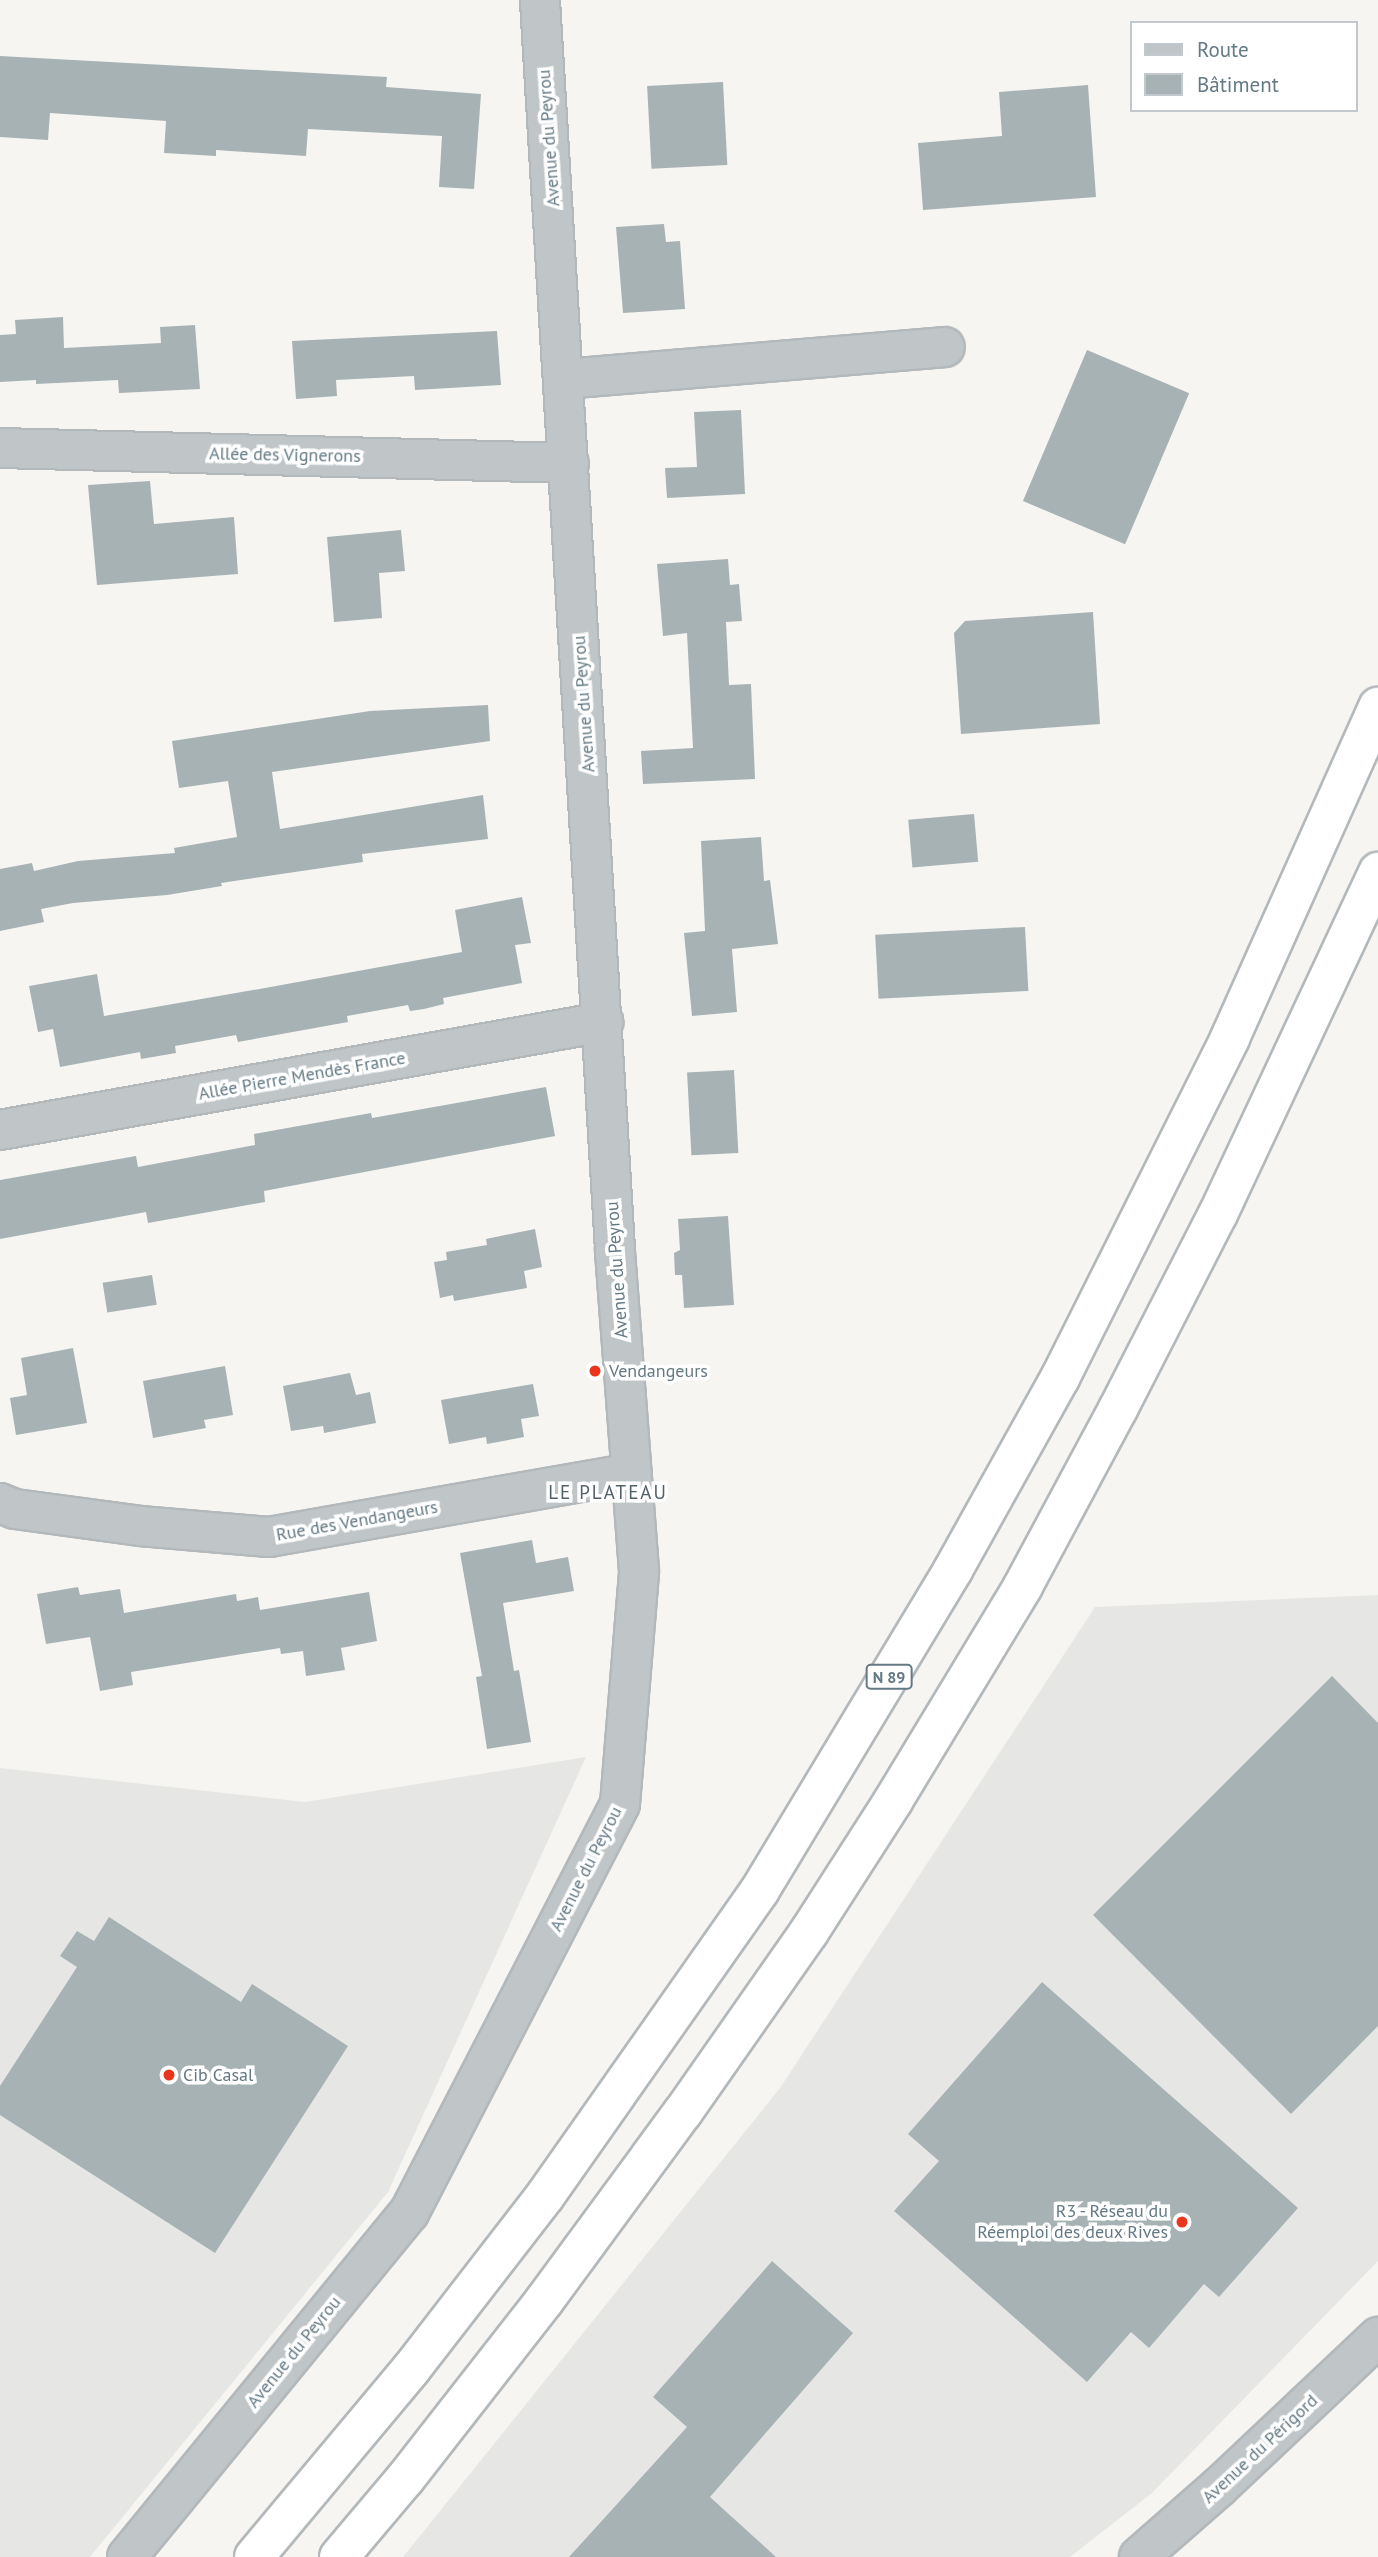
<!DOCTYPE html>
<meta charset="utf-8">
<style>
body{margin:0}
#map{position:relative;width:1378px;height:2557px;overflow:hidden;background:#f6f5f2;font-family:"PT Sans",sans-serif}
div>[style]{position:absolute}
.built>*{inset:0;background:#e6e7e5}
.building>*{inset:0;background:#a7b2b5;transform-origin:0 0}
.roads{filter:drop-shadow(2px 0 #b3b8bb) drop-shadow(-2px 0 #b3b8bb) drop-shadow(0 2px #b3b8bb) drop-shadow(0 -2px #b3b8bb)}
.minor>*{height:38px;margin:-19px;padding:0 19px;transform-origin:19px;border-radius:19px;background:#c0c6c8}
.highway>*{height:38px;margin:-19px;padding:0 19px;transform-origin:19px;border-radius:19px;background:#fff}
.dots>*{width:19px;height:19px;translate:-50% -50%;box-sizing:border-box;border:4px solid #fff;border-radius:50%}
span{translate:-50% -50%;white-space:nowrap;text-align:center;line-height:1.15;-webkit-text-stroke:7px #fff;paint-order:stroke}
.shield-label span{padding:2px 5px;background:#fff;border:2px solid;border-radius:5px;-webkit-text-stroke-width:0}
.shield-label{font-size:16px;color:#637984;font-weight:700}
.street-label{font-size:18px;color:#637984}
.poi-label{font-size:18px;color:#637984}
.left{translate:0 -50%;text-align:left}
.right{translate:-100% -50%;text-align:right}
.neighbourhood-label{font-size:19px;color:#516169;letter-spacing:2px}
.legend{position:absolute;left:1130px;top:21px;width:228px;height:91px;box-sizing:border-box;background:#fff;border:2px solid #c1c9ce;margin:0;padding:9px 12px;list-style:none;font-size:21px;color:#637984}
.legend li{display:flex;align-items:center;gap:14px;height:35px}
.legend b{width:35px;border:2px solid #c1c9ce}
</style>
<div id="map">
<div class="built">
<div style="clip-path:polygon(1378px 1595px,1378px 2261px,1152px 2493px,1070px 2557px,403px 2557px,780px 2088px,1095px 1607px)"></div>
<div style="clip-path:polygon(586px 1757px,388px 2192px,90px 2557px,0 2557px,0 1768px,305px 1802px)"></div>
</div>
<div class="building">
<div style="clip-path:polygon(0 56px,387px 77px,386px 87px,481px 94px,474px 189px,439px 187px,442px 136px,308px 129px,306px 156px,216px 150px,216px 156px,164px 153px,166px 121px,50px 113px,48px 140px,0 137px)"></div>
<div style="left:723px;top:82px;width:83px;height:76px;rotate:87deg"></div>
<div style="clip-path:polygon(1088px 85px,1096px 197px,923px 210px,918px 143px,1002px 136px,999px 92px)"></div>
<div style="clip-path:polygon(664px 224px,666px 242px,680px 241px,685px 309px,623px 313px,616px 227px)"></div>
<div style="clip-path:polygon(63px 317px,64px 348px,161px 343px,160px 327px,195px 325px,200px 389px,119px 393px,118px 380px,36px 384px,36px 380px,0 382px,0 335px,16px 334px,15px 320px)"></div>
<div style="clip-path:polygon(497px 331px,501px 385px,415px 390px,414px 376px,336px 380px,337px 396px,296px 399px,292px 341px)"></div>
<div style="left:1087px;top:350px;width:111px;height:164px;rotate:23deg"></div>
<div style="clip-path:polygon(741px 410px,745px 494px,667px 498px,665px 468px,697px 467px,694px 412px)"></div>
<div style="clip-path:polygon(150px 481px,154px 524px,234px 517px,238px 574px,97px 585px,88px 485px)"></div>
<div style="clip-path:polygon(401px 530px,405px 571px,379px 573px,382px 618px,334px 622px,327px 537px)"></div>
<div style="clip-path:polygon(728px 559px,730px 585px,739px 584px,742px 621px,726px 622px,729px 685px,751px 684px,755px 779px,643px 784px,641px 751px,693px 748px,687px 633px,663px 636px,657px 564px)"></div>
<div style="clip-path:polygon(1093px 612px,1100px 724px,961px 734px,954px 633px,965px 621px)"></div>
<div style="clip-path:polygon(488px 705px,490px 741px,272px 772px,280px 829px,483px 795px,488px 839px,362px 854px,363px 862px,221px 883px,222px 886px,167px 895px,73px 903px,41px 909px,44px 922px,0 931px,0 869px,32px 863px,34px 871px,78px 861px,175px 853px,174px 848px,237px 837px,228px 781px,179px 788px,172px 741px,370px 711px)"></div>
<div style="left:974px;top:814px;width:48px;height:66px;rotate:85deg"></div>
<div style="clip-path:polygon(761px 837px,764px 881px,770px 880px,778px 944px,732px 949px,737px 1012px,692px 1016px,684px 933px,705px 931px,701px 841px)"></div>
<div style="clip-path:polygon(522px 897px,531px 943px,515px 945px,522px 983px,443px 998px,444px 1004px,424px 1009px,410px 1011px,408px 1005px,347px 1016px,348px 1022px,238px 1042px,236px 1035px,175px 1046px,176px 1053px,141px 1059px,140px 1052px,60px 1067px,53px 1029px,38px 1032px,29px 986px,97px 974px,104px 1016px,265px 988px,462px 952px,455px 910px)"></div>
<div style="left:1025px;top:927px;width:64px;height:150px;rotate:87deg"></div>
<div style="left:734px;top:1070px;width:83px;height:47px;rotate:87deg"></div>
<div style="clip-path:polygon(546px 1087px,555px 1136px,264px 1191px,265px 1202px,148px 1223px,146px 1212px,0 1239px,0 1180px,136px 1156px,138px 1167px,255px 1145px,254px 1134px,371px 1113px,372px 1118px)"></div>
<div style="clip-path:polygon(728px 1216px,734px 1305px,684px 1308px,682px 1275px,675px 1275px,674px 1253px,680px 1250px,678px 1219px)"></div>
<div style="clip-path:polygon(535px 1229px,542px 1267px,524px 1271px,527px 1288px,454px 1301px,453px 1295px,440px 1298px,434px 1262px,447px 1260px,446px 1252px,487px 1245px,486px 1239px)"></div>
<div style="left:152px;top:1275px;width:30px;height:50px;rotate:81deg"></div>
<div style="clip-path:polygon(73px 1348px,87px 1423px,16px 1435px,10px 1398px,27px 1395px,21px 1358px)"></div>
<div style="clip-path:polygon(225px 1366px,233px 1415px,204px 1420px,206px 1428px,153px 1438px,143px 1381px)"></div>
<div style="clip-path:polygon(350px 1373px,356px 1395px,370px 1392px,376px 1423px,324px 1433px,323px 1426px,291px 1431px,283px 1386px)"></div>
<div style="clip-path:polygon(533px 1384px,539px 1416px,521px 1419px,524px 1437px,487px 1444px,486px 1437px,449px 1444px,441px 1400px)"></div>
<div style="clip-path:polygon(532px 1540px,536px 1563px,568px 1557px,574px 1591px,503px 1603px,514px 1671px,519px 1670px,531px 1742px,487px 1749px,476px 1677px,482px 1676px,460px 1553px)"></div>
<div style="clip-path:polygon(78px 1587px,80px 1595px,120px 1589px,124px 1613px,236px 1594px,237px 1601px,258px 1597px,260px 1610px,369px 1592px,377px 1641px,341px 1648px,345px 1670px,306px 1676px,303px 1651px,281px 1654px,280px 1648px,131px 1672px,133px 1685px,100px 1691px,90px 1637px,46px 1644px,37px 1594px)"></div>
<div style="clip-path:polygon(1332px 1676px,1378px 1723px,1378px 2026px,1291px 2114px,1093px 1915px)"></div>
<div style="clip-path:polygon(109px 1917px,241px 2002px,252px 1984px,348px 2046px,215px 2253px,0 2115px,0 2086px,77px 1967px,60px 1956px,77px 1931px,94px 1941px)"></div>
<div style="clip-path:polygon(1042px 1982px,1298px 2208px,1219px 2297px,1204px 2284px,1149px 2348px,1131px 2332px,1087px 2382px,894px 2211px,939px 2161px,908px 2134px)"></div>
<div style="clip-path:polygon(772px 2261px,853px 2333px,710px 2497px,776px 2557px,569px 2557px,687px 2427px,653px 2397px)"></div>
</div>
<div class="roads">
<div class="minor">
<div style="left:564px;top:379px;width:382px;rotate:-4.8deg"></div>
<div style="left:0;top:448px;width:569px;rotate:1.51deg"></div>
<div style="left:0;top:1130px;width:613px;rotate:-10.15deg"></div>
<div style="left:0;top:1503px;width:16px;rotate:22deg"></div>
<div style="left:15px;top:1509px;width:126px;rotate:7.7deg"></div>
<div style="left:140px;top:1526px;width:129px;rotate:4.9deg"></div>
<div style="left:269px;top:1537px;width:368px;rotate:-10deg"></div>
<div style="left:127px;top:2557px;width:445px;rotate:-50.7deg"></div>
<div style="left:409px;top:2213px;width:460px;rotate:-62.7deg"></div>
<div style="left:620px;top:1804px;width:234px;rotate:-85.3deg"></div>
<div style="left:639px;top:1571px;width:323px;rotate:-94.3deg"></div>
<div style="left:615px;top:1249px;width:1251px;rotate:-93.44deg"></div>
<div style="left:1139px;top:2557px;width:106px;rotate:-41.2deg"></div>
<div style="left:1219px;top:2487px;width:219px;rotate:-43.3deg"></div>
</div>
<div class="highway">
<div style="left:254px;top:2557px;width:246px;rotate:-50.1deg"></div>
<div style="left:412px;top:2368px;width:217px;rotate:-52.3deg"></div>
<div style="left:545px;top:2196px;width:374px;rotate:-54.9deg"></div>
<div style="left:760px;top:1890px;width:374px;rotate:-58.9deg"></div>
<div style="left:953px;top:1570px;width:220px;rotate:-60.9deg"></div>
<div style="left:1060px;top:1378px;width:380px;rotate:-63.4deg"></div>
<div style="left:1230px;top:1038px;width:363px;rotate:-65.9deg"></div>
<div style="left:339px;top:2557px;width:102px;rotate:-49.8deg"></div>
<div style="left:405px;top:2479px;width:226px;rotate:-52deg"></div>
<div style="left:544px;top:2301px;width:235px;rotate:-53.7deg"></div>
<div style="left:683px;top:2112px;width:220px;rotate:-55deg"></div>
<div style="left:809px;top:1932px;width:156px;rotate:-57.3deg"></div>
<div style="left:893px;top:1801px;width:251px;rotate:-58.8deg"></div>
<div style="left:1023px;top:1586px;width:201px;rotate:-61.8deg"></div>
<div style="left:1118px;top:1409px;width:219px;rotate:-62.9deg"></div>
<div style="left:1218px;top:1214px;width:378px;rotate:-64.9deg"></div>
</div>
</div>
<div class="dots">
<div style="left:595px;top:1371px;background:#ea361d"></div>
<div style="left:169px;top:2075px;background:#ea361d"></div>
<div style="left:1182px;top:2222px;background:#ea361d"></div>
</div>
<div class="shield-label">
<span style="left:889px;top:1677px">N 89</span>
</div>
<div class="street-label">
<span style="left:549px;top:138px;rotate:-94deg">Avenue du Peyrou</span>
<span style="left:285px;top:455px;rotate:1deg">Allée des Vignerons</span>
<span style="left:584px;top:704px;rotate:-94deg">Avenue du Peyrou</span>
<span style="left:302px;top:1076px;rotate:-10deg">Allée Pierre Mendès France</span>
<span style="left:617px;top:1270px;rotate:-94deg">Avenue du Peyrou</span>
<span style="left:357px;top:1521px;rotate:-10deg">Rue des Vendangeurs</span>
<span style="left:586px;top:1869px;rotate:-63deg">Avenue du Peyrou</span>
<span style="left:294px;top:2352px;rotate:-51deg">Avenue du Peyrou</span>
<span style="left:1260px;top:2449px;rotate:-43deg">Avenue du Périgord</span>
</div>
<div class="poi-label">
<span class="left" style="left:609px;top:1371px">Vendangeurs</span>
<span class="left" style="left:183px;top:2075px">Cib Casal</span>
<span class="right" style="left:1168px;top:2222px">R3 - Réseau du<br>Réemploi des deux Rives</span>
</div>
<div class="neighbourhood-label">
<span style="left:608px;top:1493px">LE PLATEAU</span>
</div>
<ul class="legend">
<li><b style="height:9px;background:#c0c6c8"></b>Route</li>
<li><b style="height:19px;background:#a7b2b5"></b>Bâtiment</li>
</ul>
</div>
